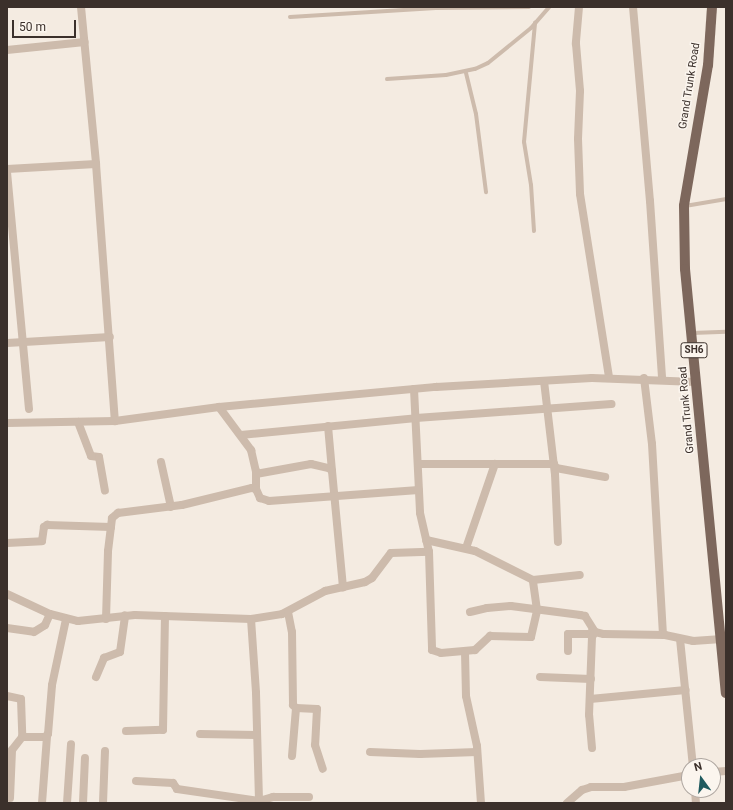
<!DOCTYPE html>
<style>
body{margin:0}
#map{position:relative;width:733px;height:810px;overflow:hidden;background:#f4ebe1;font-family:Roboto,sans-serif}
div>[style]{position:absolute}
.lane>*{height:4px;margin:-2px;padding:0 2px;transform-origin:2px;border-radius:2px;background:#cdbbac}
.street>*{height:8px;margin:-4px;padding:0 4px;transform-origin:4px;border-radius:4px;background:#cdbbac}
.primary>*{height:10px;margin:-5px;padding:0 5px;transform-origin:5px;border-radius:5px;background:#7d675c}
span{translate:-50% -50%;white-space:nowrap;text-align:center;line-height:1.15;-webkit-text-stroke:3px #fbf5ee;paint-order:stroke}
.shield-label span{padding:1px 3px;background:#fbf5ee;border:1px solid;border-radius:3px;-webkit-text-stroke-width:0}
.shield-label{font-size:10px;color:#3b302b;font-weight:700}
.street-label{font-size:11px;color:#3b302b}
.frame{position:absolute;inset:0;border:8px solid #3b302b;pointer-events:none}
.north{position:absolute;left:681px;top:758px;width:40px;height:40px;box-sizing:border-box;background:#fbf5ee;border:1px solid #aea6a0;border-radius:50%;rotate:345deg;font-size:11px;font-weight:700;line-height:16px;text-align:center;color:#3b302b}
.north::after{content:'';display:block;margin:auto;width:14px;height:18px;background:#1f5a5e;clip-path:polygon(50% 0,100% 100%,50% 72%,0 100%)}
.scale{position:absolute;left:12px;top:20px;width:64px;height:18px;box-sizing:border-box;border:2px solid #3b302b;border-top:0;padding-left:5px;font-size:12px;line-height:14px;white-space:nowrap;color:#3b302b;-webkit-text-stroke:3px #fbf5ee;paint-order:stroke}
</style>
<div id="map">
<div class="lane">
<div style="left:290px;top:17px;width:146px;rotate:-3.5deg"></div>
<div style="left:436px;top:8px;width:93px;rotate:-0.6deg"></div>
<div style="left:466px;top:73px;width:42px;rotate:76.3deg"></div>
<div style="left:476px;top:114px;width:79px;rotate:82.7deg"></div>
<div style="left:387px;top:79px;width:59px;rotate:-3.9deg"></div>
<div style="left:446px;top:75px;width:30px;rotate:-12deg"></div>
<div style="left:475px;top:69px;width:14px;rotate:-25deg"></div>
<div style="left:488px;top:63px;width:55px;rotate:-39.1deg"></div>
<div style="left:531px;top:28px;width:28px;rotate:-49deg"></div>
<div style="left:685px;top:206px;width:42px;rotate:-9.7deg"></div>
<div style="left:534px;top:231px;width:46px;rotate:-93.7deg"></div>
<div style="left:531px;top:185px;width:44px;rotate:-99.2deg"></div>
<div style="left:524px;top:142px;width:120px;rotate:-84.7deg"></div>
<div style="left:692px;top:333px;width:34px;rotate:-2deg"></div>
</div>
<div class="street">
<div style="left:81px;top:7px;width:158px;rotate:84.5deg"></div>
<div style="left:96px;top:164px;width:258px;rotate:85.8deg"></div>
<div style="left:579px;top:7px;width:37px;rotate:95deg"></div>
<div style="left:576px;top:44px;width:47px;rotate:85.1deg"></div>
<div style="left:580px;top:91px;width:48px;rotate:92.4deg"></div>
<div style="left:578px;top:139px;width:55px;rotate:87.9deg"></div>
<div style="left:580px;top:194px;width:186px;rotate:81deg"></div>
<div style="left:633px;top:7px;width:195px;rotate:85deg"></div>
<div style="left:650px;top:201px;width:178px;rotate:86.1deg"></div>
<div style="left:7px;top:50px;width:78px;rotate:-5.9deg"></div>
<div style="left:7px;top:169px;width:89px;rotate:-3.2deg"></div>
<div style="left:7px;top:172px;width:238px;rotate:84.7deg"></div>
<div style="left:7px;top:343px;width:103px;rotate:-3.3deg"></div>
<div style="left:644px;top:378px;width:66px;rotate:83.1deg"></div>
<div style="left:652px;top:444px;width:191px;rotate:86.7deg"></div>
<div style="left:544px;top:381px;width:94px;rotate:83.3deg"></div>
<div style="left:555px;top:474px;width:68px;rotate:87.5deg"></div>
<div style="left:414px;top:389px;width:124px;rotate:87.2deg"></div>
<div style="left:420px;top:513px;width:40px;rotate:77deg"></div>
<div style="left:429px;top:552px;width:98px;rotate:88.2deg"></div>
<div style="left:432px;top:650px;width:9px;rotate:18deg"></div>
<div style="left:441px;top:653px;width:34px;rotate:-5deg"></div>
<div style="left:475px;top:650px;width:21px;rotate:-43deg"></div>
<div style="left:490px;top:636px;width:41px;rotate:1.4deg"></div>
<div style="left:531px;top:637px;width:28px;rotate:-77deg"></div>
<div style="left:537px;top:610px;width:30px;rotate:-98deg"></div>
<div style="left:533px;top:580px;width:65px;rotate:-153.4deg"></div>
<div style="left:475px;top:551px;width:50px;rotate:-167.3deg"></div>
<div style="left:219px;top:407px;width:54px;rotate:53.3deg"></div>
<div style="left:251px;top:450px;width:22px;rotate:77deg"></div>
<div style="left:256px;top:471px;width:18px;rotate:90deg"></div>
<div style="left:78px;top:422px;width:36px;rotate:69deg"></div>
<div style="left:91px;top:456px;width:8px;rotate:7deg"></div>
<div style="left:99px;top:457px;width:34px;rotate:80deg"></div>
<div style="left:7px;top:423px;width:108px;rotate:-1.1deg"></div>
<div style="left:115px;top:421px;width:105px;rotate:-7.7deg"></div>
<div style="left:219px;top:407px;width:218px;rotate:-5.3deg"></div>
<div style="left:436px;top:387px;width:156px;rotate:-3.3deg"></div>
<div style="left:592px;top:378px;width:104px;rotate:2.2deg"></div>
<div style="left:328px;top:426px;width:45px;rotate:84.9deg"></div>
<div style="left:241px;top:435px;width:176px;rotate:-5.5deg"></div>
<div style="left:416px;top:418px;width:196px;rotate:-4.1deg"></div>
<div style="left:161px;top:462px;width:46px;rotate:77.5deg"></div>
<div style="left:419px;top:464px;width:135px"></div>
<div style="left:554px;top:464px;width:4px;rotate:63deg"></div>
<div style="left:556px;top:468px;width:50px;rotate:10.4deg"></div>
<div style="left:256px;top:474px;width:56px;rotate:-10.3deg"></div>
<div style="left:311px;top:464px;width:18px;rotate:13deg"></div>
<div style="left:329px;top:468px;width:4px;rotate:45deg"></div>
<div style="left:332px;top:471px;width:117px;rotate:84.6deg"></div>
<div style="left:7px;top:543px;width:35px;rotate:-3deg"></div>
<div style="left:42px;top:541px;width:14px;rotate:-82deg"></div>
<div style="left:44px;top:527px;width:4px;rotate:-34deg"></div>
<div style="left:47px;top:525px;width:64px;rotate:1.8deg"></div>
<div style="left:466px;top:548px;width:89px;rotate:-71deg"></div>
<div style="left:533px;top:580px;width:47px;rotate:-6.1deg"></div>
<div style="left:7px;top:594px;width:47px;rotate:24.9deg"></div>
<div style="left:50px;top:614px;width:29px;rotate:14deg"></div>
<div style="left:78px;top:621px;width:57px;rotate:-6deg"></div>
<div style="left:135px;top:615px;width:116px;rotate:2deg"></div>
<div style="left:251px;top:619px;width:31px;rotate:-9deg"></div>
<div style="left:282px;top:614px;width:49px;rotate:-28.1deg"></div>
<div style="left:325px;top:591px;width:41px;rotate:-12.7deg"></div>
<div style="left:365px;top:582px;width:8px;rotate:-30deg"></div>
<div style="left:372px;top:578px;width:31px;rotate:-53deg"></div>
<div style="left:391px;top:553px;width:38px;rotate:-2deg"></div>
<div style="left:288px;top:612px;width:20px;rotate:79deg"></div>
<div style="left:292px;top:632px;width:73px;rotate:89.2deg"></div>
<div style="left:293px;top:705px;width:4px;rotate:45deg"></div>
<div style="left:296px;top:708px;width:21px;rotate:3deg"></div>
<div style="left:317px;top:709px;width:36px;rotate:93deg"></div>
<div style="left:315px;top:745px;width:25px;rotate:72deg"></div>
<div style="left:470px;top:612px;width:17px;rotate:-13deg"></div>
<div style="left:487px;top:608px;width:24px;rotate:-5deg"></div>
<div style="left:511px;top:606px;width:70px;rotate:7.4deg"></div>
<div style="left:580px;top:615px;width:5px;rotate:11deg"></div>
<div style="left:585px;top:616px;width:19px;rotate:58deg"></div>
<div style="left:595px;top:632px;width:9px;rotate:13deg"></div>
<div style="left:604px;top:634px;width:61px;rotate:0.9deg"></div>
<div style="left:665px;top:635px;width:29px;rotate:12deg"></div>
<div style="left:693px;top:641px;width:29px;rotate:-4deg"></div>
<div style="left:106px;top:619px;width:68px;rotate:-88.3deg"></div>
<div style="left:108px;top:551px;width:33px;rotate:-83deg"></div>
<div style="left:112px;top:518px;width:8px;rotate:-40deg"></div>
<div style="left:118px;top:513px;width:64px;rotate:-7.1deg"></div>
<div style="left:182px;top:505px;width:72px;rotate:-13.7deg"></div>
<div style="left:252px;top:488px;width:4px;rotate:14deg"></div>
<div style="left:256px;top:489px;width:10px;rotate:66deg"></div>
<div style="left:260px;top:498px;width:9px;rotate:18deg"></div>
<div style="left:269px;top:501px;width:150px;rotate:-4.2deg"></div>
<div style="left:251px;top:619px;width:74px;rotate:86.1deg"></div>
<div style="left:256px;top:693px;width:110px;rotate:88.4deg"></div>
<div style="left:7px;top:628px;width:27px;rotate:8deg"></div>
<div style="left:34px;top:632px;width:13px;rotate:-32deg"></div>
<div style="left:45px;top:625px;width:12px;rotate:-66deg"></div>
<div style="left:680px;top:639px;width:128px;rotate:84.2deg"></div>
<div style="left:568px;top:651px;width:17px;rotate:-90deg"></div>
<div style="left:568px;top:634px;width:22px"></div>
<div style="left:590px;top:634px;width:5px;rotate:-53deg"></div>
<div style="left:465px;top:652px;width:44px;rotate:88.7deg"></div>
<div style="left:466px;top:696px;width:51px;rotate:77.6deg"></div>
<div style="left:477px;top:746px;width:57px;rotate:86deg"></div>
<div style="left:96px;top:677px;width:21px;rotate:-67deg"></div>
<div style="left:104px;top:658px;width:17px;rotate:-21deg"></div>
<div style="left:120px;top:652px;width:37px;rotate:-82deg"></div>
<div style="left:540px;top:677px;width:51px;rotate:2.2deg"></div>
<div style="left:7px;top:696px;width:14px;rotate:12deg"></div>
<div style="left:21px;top:699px;width:38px;rotate:88deg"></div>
<div style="left:590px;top:699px;width:96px;rotate:-5.4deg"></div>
<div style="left:126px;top:731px;width:37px;rotate:-2deg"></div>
<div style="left:163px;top:730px;width:114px;rotate:-89deg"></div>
<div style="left:200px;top:734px;width:57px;rotate:1deg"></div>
<div style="left:592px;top:748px;width:33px;rotate:-95deg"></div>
<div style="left:589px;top:715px;width:78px;rotate:-87.8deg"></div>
<div style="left:592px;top:637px;width:6px;rotate:-59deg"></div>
<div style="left:370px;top:752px;width:50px;rotate:2.3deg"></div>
<div style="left:420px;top:754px;width:57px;rotate:-2deg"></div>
<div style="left:292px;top:756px;width:48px;rotate:-85.2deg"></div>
<div style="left:713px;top:772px;width:13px;rotate:-4deg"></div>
<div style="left:136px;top:781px;width:37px;rotate:3deg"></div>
<div style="left:173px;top:783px;width:7px;rotate:56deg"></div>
<div style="left:177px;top:789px;width:83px;rotate:8.3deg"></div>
<div style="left:259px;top:801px;width:15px;rotate:-16deg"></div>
<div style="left:273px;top:797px;width:36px"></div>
<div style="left:695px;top:790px;width:13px;rotate:86deg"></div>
<div style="left:10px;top:798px;width:48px;rotate:-87.6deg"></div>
<div style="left:12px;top:750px;width:16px;rotate:-52deg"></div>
<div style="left:22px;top:737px;width:23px"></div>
<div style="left:45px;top:737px;width:4px;rotate:-45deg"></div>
<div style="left:48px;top:734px;width:49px;rotate:-85.3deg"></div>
<div style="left:52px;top:685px;width:67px;rotate:-78deg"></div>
<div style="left:42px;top:803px;width:67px;rotate:-85.7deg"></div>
<div style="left:67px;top:803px;width:59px;rotate:-86.1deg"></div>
<div style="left:83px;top:803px;width:45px;rotate:-87.5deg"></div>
<div style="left:103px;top:803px;width:52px;rotate:-87.8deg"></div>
<div style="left:567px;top:803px;width:20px;rotate:-41deg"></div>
<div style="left:582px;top:790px;width:9px;rotate:-18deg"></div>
<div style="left:591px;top:787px;width:33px"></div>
<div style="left:624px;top:787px;width:66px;rotate:-10.5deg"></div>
</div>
<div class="primary">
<div style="left:712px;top:7px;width:58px;rotate:93.9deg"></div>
<div style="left:708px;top:65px;width:143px;rotate:99.7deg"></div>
<div style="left:684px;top:206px;width:63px;rotate:89.1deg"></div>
<div style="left:685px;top:269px;width:426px;rotate:84.5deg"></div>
</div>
<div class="shield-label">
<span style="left:694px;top:350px">SH6</span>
</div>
<div class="street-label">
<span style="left:690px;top:86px;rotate:-81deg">Grand Trunk Road</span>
<span style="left:687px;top:410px;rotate:-95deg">Grand Trunk Road</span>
</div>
<div class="frame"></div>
<div class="north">N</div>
<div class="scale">50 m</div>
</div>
